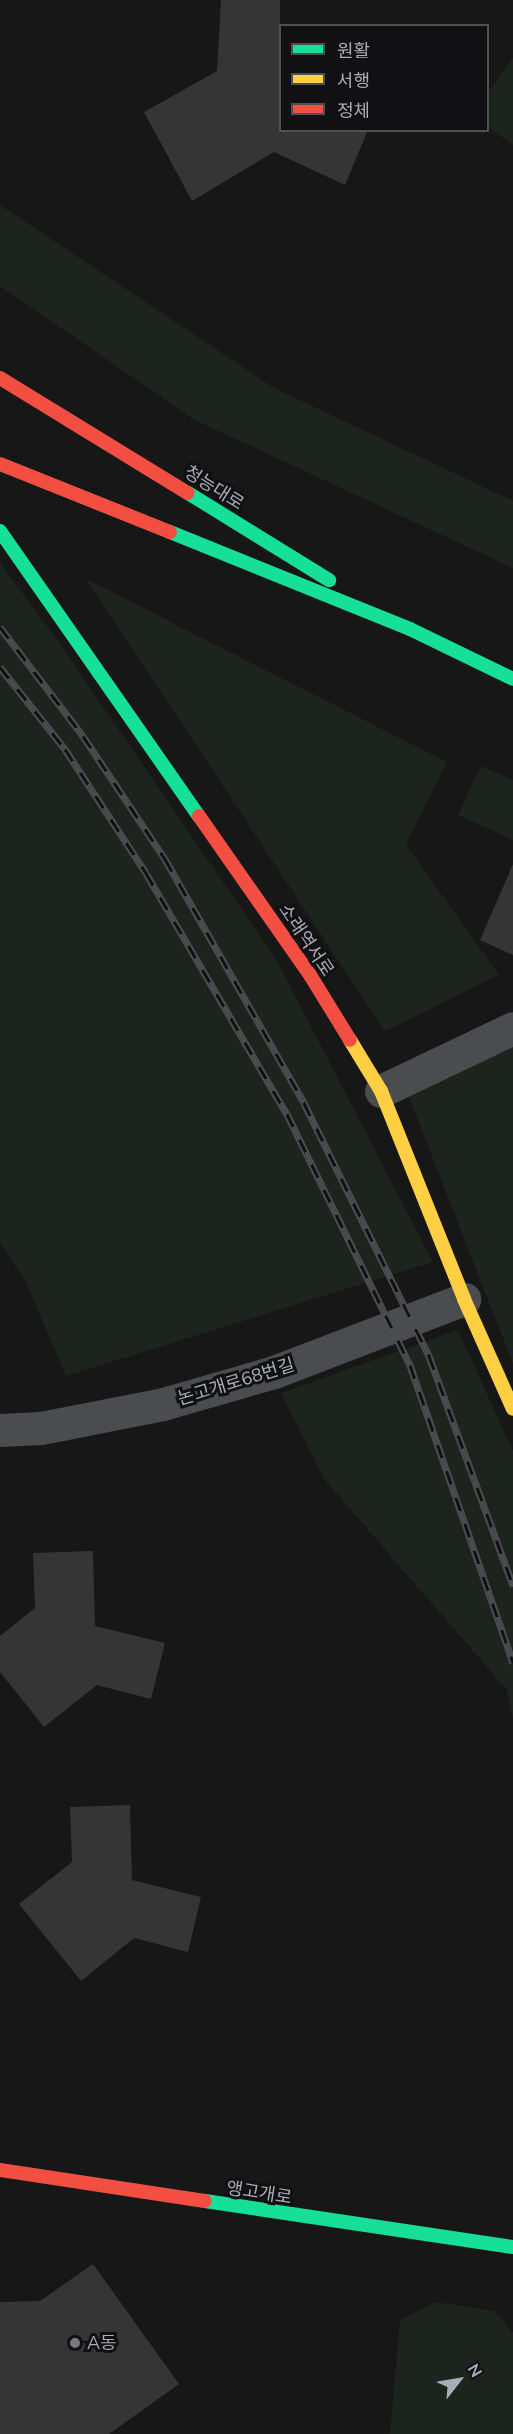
<!DOCTYPE html>
<meta charset="utf-8">
<style>
body{margin:0}
#map{position:relative;width:513px;height:2434px;overflow:hidden;background:#171717;font-family:"Nunito Sans","Noto Sans KR",sans-serif}
div>[style]{position:absolute}
.green>*{inset:0;background:#1d241e}
.building>*{inset:0;background:#353536}
.street>*{height:33px;margin:-16.5px;padding:0 16.5px;transform-origin:16.5px;border-radius:16.5px;background:#4b4c50}
.fast>*{height:14px;margin:-7px;padding:0 7px;transform-origin:7px;border-radius:7px;background:#16e098}
.slow>*{height:14px;margin:-7px;padding:0 7px;transform-origin:7px;border-radius:7px;background:#ffcf43}
.jam>*{height:14px;margin:-7px;padding:0 7px;transform-origin:7px;border-radius:7px;background:#f24e42}
.rail>*{height:7px;margin-top:-3.5px;transform-origin:0;background:repeating-linear-gradient(90deg,#111113 0 14px,#4b4d50 0 28px);box-sizing:border-box;border-block:2px solid #4b4d50}
.dots>*{width:16px;height:16px;translate:-50% -50%;box-sizing:border-box;border:3px solid #111113;border-radius:50%}
span{translate:-50% -50%;white-space:nowrap;text-align:center;line-height:1.15;-webkit-text-stroke:6px #111113;paint-order:stroke}
.street-label{font-size:18px;color:#a8aeb9}
.poi-label{font-size:18px;color:#a8aeb9}
.left{translate:0 -50%;text-align:left}
.legend{position:absolute;left:279px;top:24px;width:210px;height:108px;box-sizing:border-box;background:#111113;border:2px solid #4d5055;margin:0;padding:8px 10px;list-style:none;font-size:18px;color:#a8aeb9}
.legend li{display:flex;align-items:center;gap:12px;height:30px}
.legend b{width:30px;border:2px solid #4d5055}
.north{position:absolute;left:429px;top:2350px;width:60px;height:60px;-webkit-text-stroke:4px #111113;paint-order:stroke;rotate:59deg;font-size:16px;font-weight:700;line-height:24px;text-align:center;color:#a8aeb9}
.north::after{content:'';display:block;margin:auto;width:21px;height:27px;background:#a8aeb9;clip-path:polygon(50% 0,100% 100%,50% 72%,0 100%)}
</style>
<div id="map">
<div class="green">
<div style="clip-path:polygon(513px 58px,513px 145px,488px 127px,488px 92px)"></div>
<div style="clip-path:polygon(0 205px,274px 388px,513px 501px,513px 568px,195px 420px,0 286px)"></div>
<div style="clip-path:polygon(0 563px,58px 641px,277px 961px,433px 1262px,66px 1376px,26px 1282px,0 1243px)"></div>
<div style="clip-path:polygon(86px 579px,447px 762px,406px 845px,499px 975px,385px 1031px)"></div>
<div style="clip-path:polygon(481px 766px,513px 780px,513px 840px,458px 815px)"></div>
<div style="clip-path:polygon(513px 1044px,513px 1364px,407px 1092px)"></div>
<div style="clip-path:polygon(458px 1330px,513px 1451px,513px 1718px,507px 1690px,325px 1480px,281px 1393px)"></div>
<div style="clip-path:polygon(436px 2302px,495px 2311px,513px 2333px,513px 2434px,390px 2434px,400px 2320px)"></div>
</div>
<div class="building">
<div style="clip-path:polygon(221px 0,280px 0,280px 130px,368px 130px,345px 185px,274px 152px,192px 201px,144px 112px,217px 71px)"></div>
<div style="clip-path:polygon(513px 864px,513px 955px,480px 940px)"></div>
<div style="clip-path:polygon(93px 1551px,95px 1626px,165px 1643px,151px 1699px,97px 1685px,44px 1727px,0 1672px,0 1636px,35px 1608px,33px 1553px)"></div>
<div style="clip-path:polygon(130px 1805px,132px 1880px,201px 1897px,188px 1952px,134px 1938px,81px 1981px,19px 1904px,72px 1862px,70px 1807px)"></div>
<div style="clip-path:polygon(93px 2264px,179px 2384px,109px 2434px,0 2434px,0 2302px,40px 2301px)"></div>
</div>
<div class="street">
<div style="left:381px;top:1091px;width:146px;rotate:-25.5deg"></div>
<div style="left:0;top:1430px;width:41px;rotate:-2.8deg"></div>
<div style="left:41px;top:1428px;width:124px;rotate:-11.1deg"></div>
<div style="left:163px;top:1404px;width:116px;rotate:-16.1deg"></div>
<div style="left:274px;top:1372px;width:204px;rotate:-21deg"></div>
</div>
<div class="fast">
<div style="left:188px;top:493px;width:166px;rotate:31.7deg"></div>
<div style="left:0;top:531px;width:348px;rotate:55.1deg"></div>
<div style="left:170px;top:532px;width:259px;rotate:22deg"></div>
<div style="left:410px;top:629px;width:114px;rotate:25.9deg"></div>
<div style="left:205px;top:2201px;width:311px;rotate:8.5deg"></div>
</div>
<div class="slow">
<div style="left:350px;top:1040px;width:60px;rotate:58.7deg"></div>
<div style="left:381px;top:1091px;width:224px;rotate:68.2deg"></div>
<div style="left:464px;top:1299px;width:120px;rotate:66deg"></div>
</div>
<div class="jam">
<div style="left:0;top:378px;width:220px;rotate:31.5deg"></div>
<div style="left:0;top:464px;width:183px;rotate:21.8deg"></div>
<div style="left:199px;top:816px;width:194px;rotate:55.1deg"></div>
<div style="left:310px;top:975px;width:76px;rotate:58.4deg"></div>
<div style="left:0;top:2170px;width:207px;rotate:8.6deg"></div>
</div>
<div class="rail">
<div style="left:0;top:627px;width:137px;rotate:52.7deg"></div>
<div style="left:83px;top:736px;width:148px;rotate:56.3deg"></div>
<div style="left:165px;top:859px;width:281px;rotate:60.3deg"></div>
<div style="left:304px;top:1103px;width:282px;rotate:63.7deg"></div>
<div style="left:429px;top:1356px;width:245px;rotate:69.9deg"></div>
<div style="left:0;top:667px;width:105px;rotate:51.6deg"></div>
<div style="left:65px;top:749px;width:148px;rotate:56.8deg"></div>
<div style="left:146px;top:873px;width:279px;rotate:59.7deg"></div>
<div style="left:287px;top:1114px;width:280px;rotate:63.9deg"></div>
<div style="left:410px;top:1365px;width:315px;rotate:70.9deg"></div>
</div>
<div class="dots">
<div style="left:75px;top:2343px;background:#757980"></div>
</div>
<div class="street-label">
<span style="left:214px;top:488px;rotate:32deg">청능대로</span>
<span style="left:306px;top:940px;rotate:56deg">소래역서로</span>
<span style="left:236px;top:1382px;rotate:-17deg">논고개로68번길</span>
<span style="left:259px;top:2193px;rotate:9deg">앵고개로</span>
</div>
<div class="poi-label">
<span class="left" style="left:87px;top:2343px">A동</span>
</div>
<ul class="legend">
<li><b style="height:8px;background:#16e098"></b>원활</li>
<li><b style="height:8px;background:#ffcf43"></b>서행</li>
<li><b style="height:8px;background:#f24e42"></b>정체</li>
</ul>
<div class="north">N</div>
</div>
